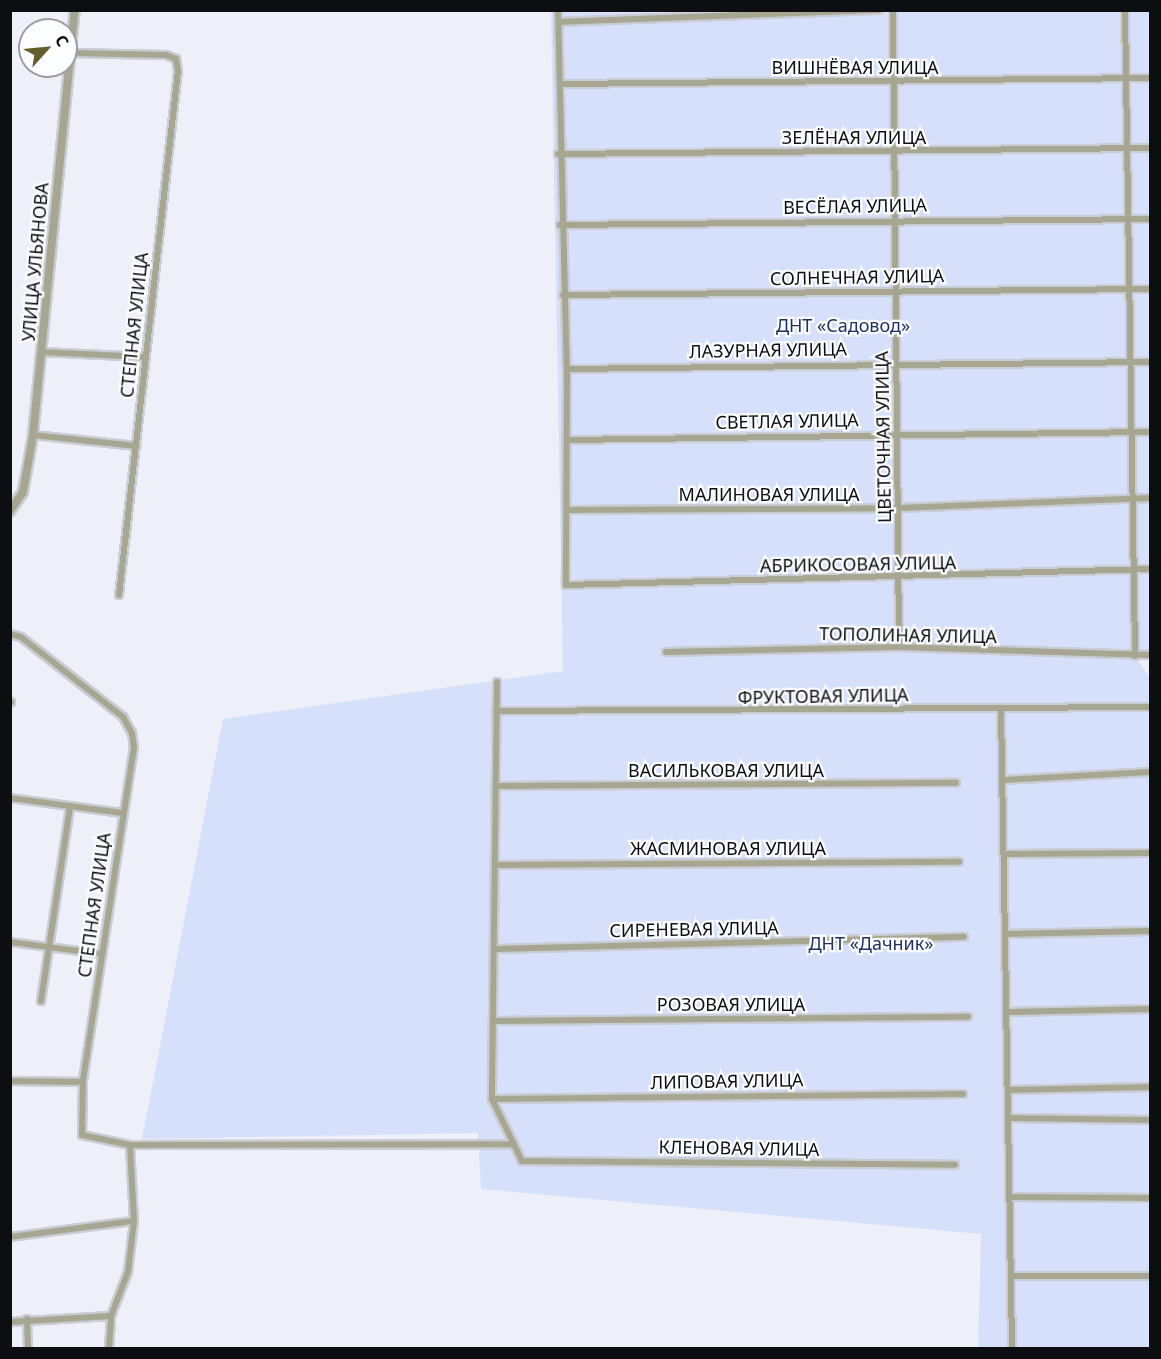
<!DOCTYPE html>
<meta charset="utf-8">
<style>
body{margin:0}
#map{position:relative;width:1161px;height:1359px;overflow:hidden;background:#edf0f8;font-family:"Noto Sans",sans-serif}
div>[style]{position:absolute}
.green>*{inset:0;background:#d7e0fb}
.roads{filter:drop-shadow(2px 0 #c9ccd3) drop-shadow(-2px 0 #c9ccd3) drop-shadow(0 2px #c9ccd3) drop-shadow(0 -2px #c9ccd3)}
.minor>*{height:6px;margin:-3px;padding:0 3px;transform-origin:3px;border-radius:3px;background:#a7a691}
.tertiary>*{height:8px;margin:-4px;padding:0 4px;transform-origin:4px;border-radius:4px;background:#a7a691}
span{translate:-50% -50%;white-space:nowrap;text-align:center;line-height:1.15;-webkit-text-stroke:4.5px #fcfdff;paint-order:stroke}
.street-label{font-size:18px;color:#0d0e11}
.park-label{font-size:18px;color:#222f63}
.frame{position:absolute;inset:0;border:12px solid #0d0e11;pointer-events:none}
.north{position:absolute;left:18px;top:18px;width:60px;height:60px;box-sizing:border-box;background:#fcfdff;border:2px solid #9c9da0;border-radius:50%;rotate:63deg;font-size:16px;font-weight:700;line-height:24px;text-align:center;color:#0d0e11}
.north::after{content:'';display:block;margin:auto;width:21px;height:27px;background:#635e2b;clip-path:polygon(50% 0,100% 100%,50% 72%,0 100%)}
</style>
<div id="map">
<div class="green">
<div style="clip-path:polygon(551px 11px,1150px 11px,1150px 656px,1135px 656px,1150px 678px,1150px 1348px,978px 1348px,981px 1234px,481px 1189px,478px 1133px,142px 1139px,223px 719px,563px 671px)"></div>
</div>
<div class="roads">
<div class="minor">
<div style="left:558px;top:10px;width:359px;rotate:88.6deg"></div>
<div style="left:567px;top:369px;width:216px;rotate:90.3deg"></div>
<div style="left:566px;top:585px;width:584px;rotate:-1.57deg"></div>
<div style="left:893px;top:10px;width:637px;rotate:89.46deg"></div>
<div style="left:1125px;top:10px;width:646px;rotate:89.11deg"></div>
<div style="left:560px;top:22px;width:319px;rotate:-2.2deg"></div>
<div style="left:72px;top:53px;width:94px;rotate:1.2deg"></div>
<div style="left:166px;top:55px;width:11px;rotate:22deg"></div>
<div style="left:176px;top:59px;width:12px;rotate:81deg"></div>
<div style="left:178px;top:71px;width:527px;rotate:96.42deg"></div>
<div style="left:560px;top:84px;width:590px;rotate:-0.58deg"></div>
<div style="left:558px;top:154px;width:592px;rotate:-0.58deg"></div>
<div style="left:560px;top:225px;width:590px;rotate:-0.58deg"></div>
<div style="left:563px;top:295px;width:587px;rotate:-0.59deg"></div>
<div style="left:41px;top:352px;width:104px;rotate:2.8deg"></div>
<div style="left:567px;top:369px;width:583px;rotate:-0.69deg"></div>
<div style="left:33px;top:435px;width:104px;rotate:6.1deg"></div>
<div style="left:567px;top:440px;width:583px;rotate:-0.79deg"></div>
<div style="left:567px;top:510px;width:332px;rotate:-0.3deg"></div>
<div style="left:899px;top:508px;width:251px;rotate:-2.3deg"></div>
<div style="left:10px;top:634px;width:11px;rotate:15deg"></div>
<div style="left:21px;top:637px;width:130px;rotate:38.1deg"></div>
<div style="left:123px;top:717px;width:18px;rotate:61deg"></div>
<div style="left:132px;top:733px;width:14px;rotate:82deg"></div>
<div style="left:134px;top:747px;width:339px;rotate:98.7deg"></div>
<div style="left:83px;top:1082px;width:53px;rotate:91.1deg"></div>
<div style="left:82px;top:1135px;width:49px;rotate:11.8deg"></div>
<div style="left:130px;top:1145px;width:384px;rotate:-0.1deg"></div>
<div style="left:666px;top:652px;width:233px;rotate:-1.2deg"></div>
<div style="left:899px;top:647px;width:251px;rotate:1.8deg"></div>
<div style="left:497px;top:682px;width:417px;rotate:90.7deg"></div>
<div style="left:492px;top:1099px;width:69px;rotate:64.2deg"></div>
<div style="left:522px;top:1161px;width:433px;rotate:0.5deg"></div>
<div style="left:10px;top:702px;width:1px"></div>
<div style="left:1001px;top:709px;width:639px;rotate:89.01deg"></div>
<div style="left:496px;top:711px;width:654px;rotate:-0.35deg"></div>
<div style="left:1002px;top:780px;width:148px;rotate:-3.1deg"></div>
<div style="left:497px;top:786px;width:459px;rotate:-0.4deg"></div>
<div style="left:10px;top:798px;width:114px;rotate:7.6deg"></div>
<div style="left:1005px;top:854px;width:145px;rotate:-0.4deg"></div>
<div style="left:497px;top:865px;width:462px;rotate:-0.4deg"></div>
<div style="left:1005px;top:934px;width:145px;rotate:-1.2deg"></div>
<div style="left:10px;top:942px;width:93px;rotate:7.4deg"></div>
<div style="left:496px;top:949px;width:468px;rotate:-1.5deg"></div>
<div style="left:41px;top:1001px;width:197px;rotate:-81.5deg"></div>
<div style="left:1008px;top:1012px;width:142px;rotate:-1.2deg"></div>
<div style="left:494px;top:1021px;width:474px;rotate:-0.5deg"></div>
<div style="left:10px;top:1081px;width:73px;rotate:0.8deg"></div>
<div style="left:1008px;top:1090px;width:142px;rotate:-1.2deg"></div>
<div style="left:492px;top:1099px;width:471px;rotate:-0.6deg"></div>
<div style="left:1008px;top:1118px;width:142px;rotate:0.8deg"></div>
<div style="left:1011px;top:1197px;width:139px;rotate:0.4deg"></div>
<div style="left:10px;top:1237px;width:125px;rotate:-7.4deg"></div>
<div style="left:1012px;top:1276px;width:138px"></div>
<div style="left:27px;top:1319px;width:29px;rotate:88deg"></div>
<div style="left:10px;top:1322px;width:101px;rotate:-3.4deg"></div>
<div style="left:109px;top:1348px;width:32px;rotate:-86deg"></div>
<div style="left:111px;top:1316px;width:47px;rotate:-68.9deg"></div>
<div style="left:128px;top:1272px;width:51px;rotate:-83.3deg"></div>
<div style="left:134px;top:1221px;width:76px;rotate:-93deg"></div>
</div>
<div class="tertiary">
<div style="left:10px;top:511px;width:23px;rotate:-56deg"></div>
<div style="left:23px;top:492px;width:58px;rotate:-80deg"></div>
<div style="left:33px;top:435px;width:427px;rotate:-84.4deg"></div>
</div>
</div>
<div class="street-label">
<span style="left:855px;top:67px">ВИШНЁВАЯ УЛИЦА</span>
<span style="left:854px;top:137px">ЗЕЛЁНАЯ УЛИЦА</span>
<span style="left:855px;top:206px;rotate:-1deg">ВЕСЁЛАЯ УЛИЦА</span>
<span style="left:35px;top:262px;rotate:-85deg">УЛИЦА УЛЬЯНОВА</span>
<span style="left:857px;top:277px;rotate:-1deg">СОЛНЕЧНАЯ УЛИЦА</span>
<span style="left:134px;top:325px;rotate:-84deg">СТЕПНАЯ УЛИЦА</span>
<span style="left:768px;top:350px;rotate:-1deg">ЛАЗУРНАЯ УЛИЦА</span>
<span style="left:787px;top:421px;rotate:-1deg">СВЕТЛАЯ УЛИЦА</span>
<span style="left:883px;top:437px;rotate:-91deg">ЦВЕТОЧНАЯ УЛИЦА</span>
<span style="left:769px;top:494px">МАЛИНОВАЯ УЛИЦА</span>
<span style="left:858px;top:564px;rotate:-1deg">АБРИКОСОВАЯ УЛИЦА</span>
<span style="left:908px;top:635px;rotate:1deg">ТОПОЛИНАЯ УЛИЦА</span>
<span style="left:823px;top:696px;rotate:-1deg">ФРУКТОВАЯ УЛИЦА</span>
<span style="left:726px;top:770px">ВАСИЛЬКОВАЯ УЛИЦА</span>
<span style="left:728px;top:848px">ЖАСМИНОВАЯ УЛИЦА</span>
<span style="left:94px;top:905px;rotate:-82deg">СТЕПНАЯ УЛИЦА</span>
<span style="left:694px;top:929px;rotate:-1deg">СИРЕНЕВАЯ УЛИЦА</span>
<span style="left:731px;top:1004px">РОЗОВАЯ УЛИЦА</span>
<span style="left:727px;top:1081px;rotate:-1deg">ЛИПОВАЯ УЛИЦА</span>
<span style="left:739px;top:1148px;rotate:1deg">КЛЕНОВАЯ УЛИЦА</span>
</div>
<div class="park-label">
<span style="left:843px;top:325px">ДНТ «Садовод»</span>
<span style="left:871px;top:943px">ДНТ «Дачник»</span>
</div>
<div class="frame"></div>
<div class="north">С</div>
</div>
